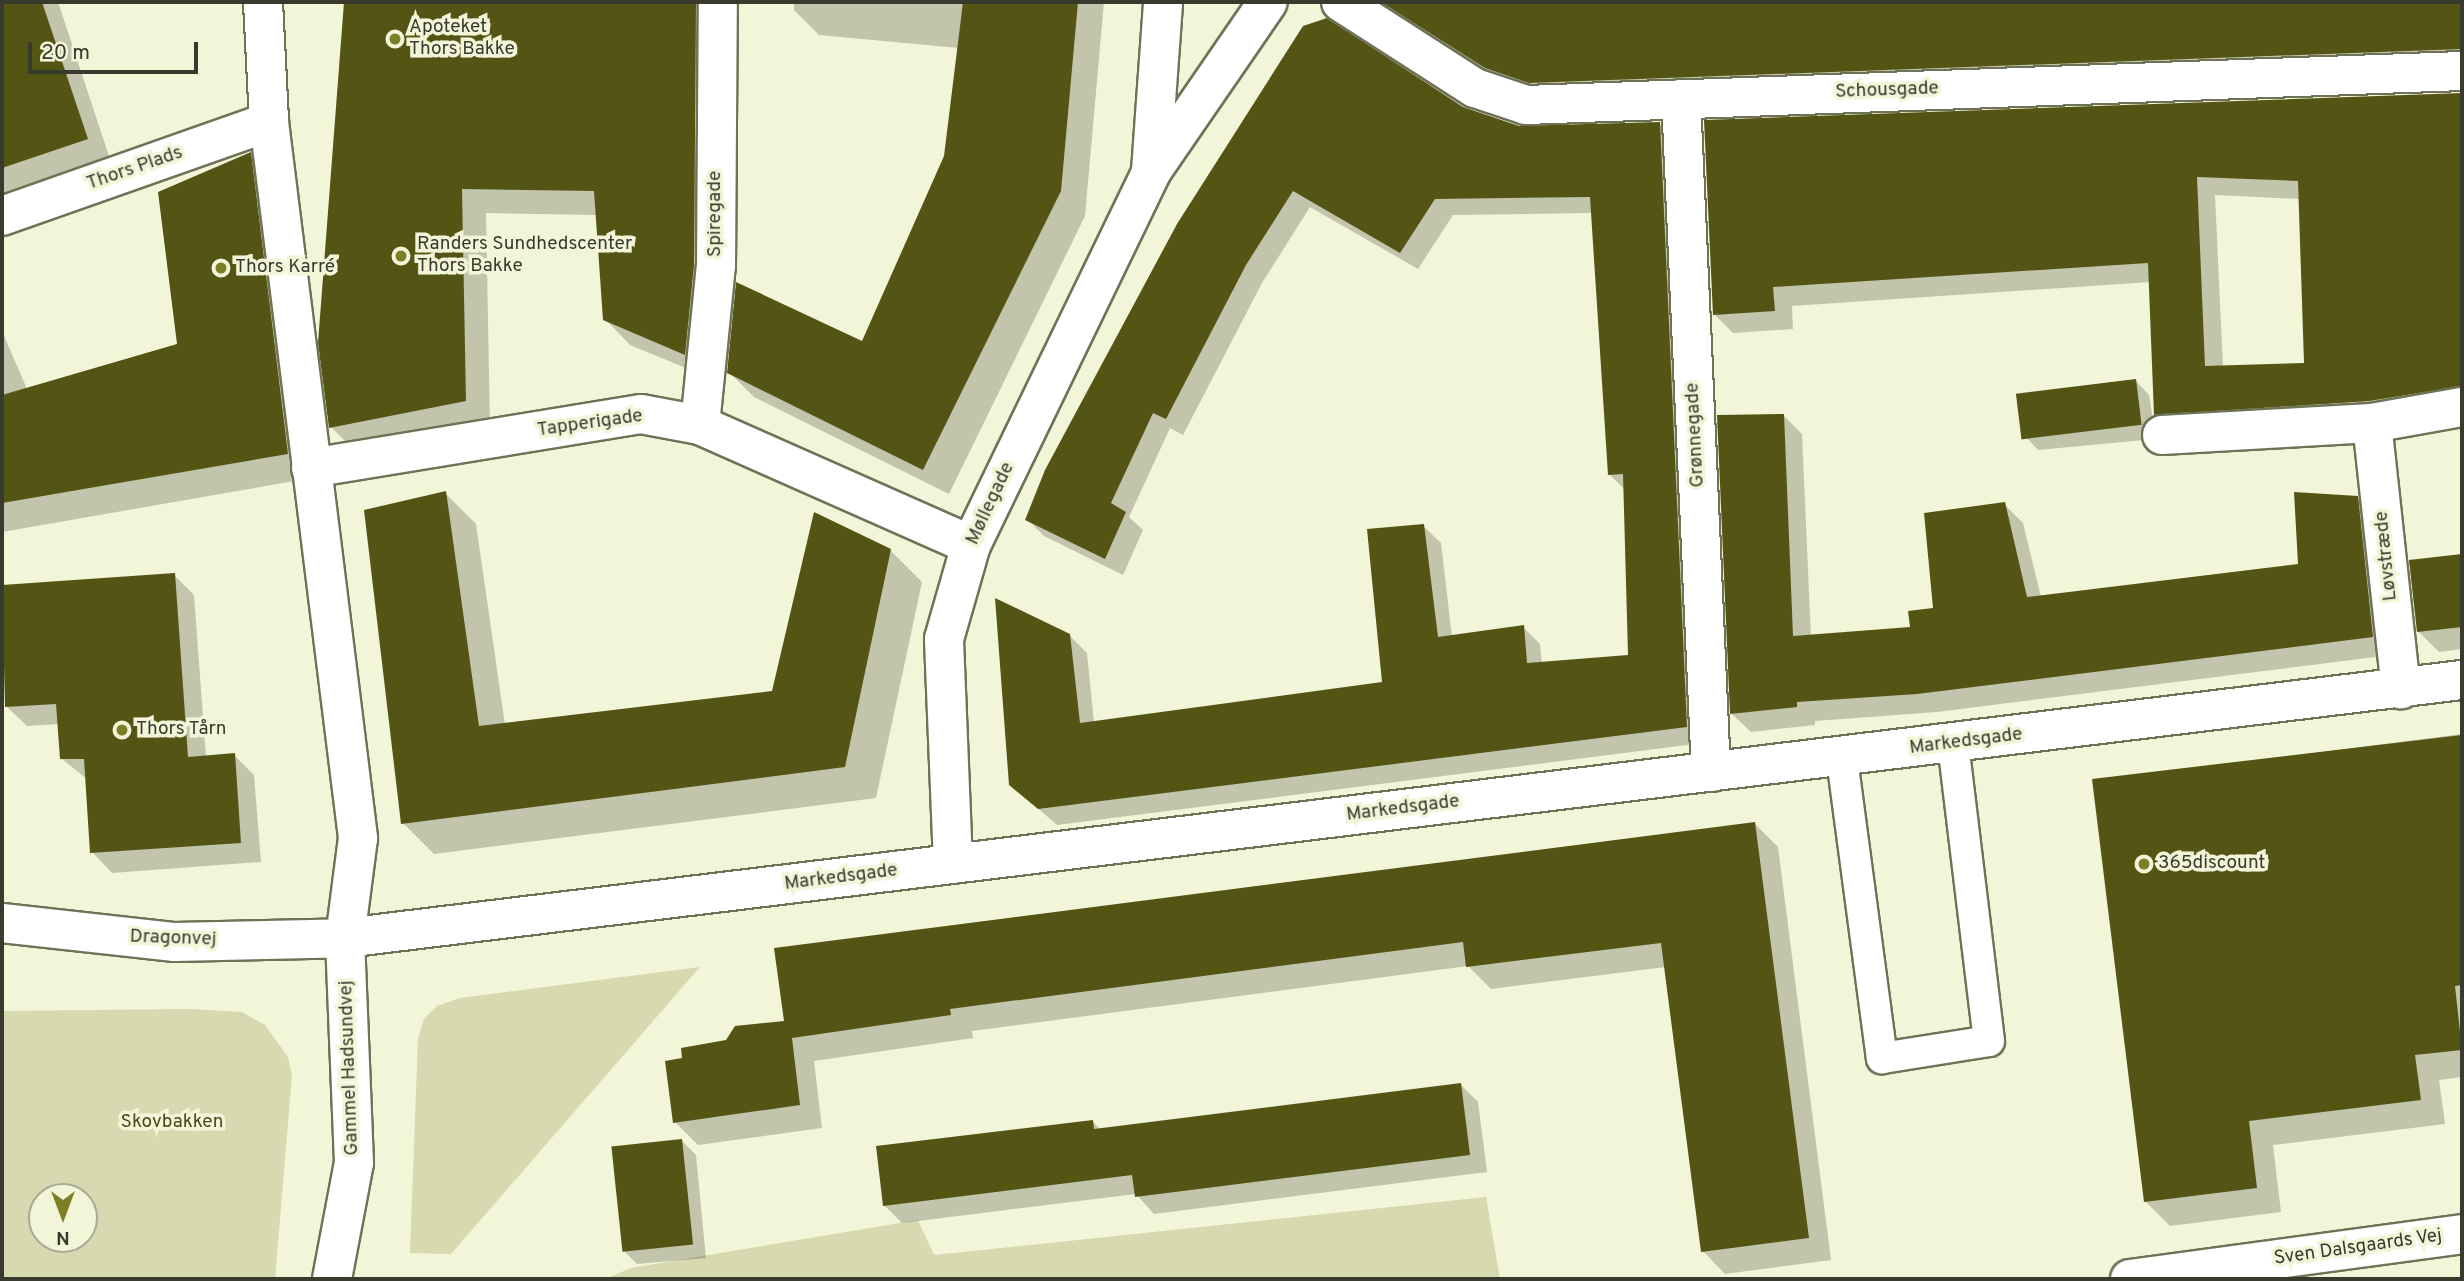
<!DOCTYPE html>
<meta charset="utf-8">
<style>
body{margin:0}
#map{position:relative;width:2464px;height:1281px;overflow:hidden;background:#f3f5d8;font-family:Overpass,sans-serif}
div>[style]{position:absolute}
.green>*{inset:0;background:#d7d9b0}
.shadow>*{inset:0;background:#0003}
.building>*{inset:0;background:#545515;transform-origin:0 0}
.roads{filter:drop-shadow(2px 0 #707258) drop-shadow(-2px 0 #707258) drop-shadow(0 2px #707258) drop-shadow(0 -2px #707258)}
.service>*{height:30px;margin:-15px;padding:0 15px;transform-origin:15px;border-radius:15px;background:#fff}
.pedestrian>*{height:38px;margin:-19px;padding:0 19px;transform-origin:19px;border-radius:19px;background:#fff}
.minor>*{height:38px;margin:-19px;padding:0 19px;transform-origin:19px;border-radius:19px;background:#fff}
.secondary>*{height:38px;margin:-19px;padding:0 19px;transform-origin:19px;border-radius:19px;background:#fff}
.dots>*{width:19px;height:19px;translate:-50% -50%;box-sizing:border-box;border:4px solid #f3f5d8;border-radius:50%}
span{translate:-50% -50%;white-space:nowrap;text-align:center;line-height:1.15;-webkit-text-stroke:7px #f3f5d8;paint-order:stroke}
.poi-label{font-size:19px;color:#393a2e}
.left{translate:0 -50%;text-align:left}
.street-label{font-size:19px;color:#393a2e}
.park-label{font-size:19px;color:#494b1b}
.frame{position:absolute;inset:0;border:4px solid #393a2e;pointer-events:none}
.north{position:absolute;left:28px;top:1183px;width:70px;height:70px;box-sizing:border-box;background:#f3f5d8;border:2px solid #a9aa94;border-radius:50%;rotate:180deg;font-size:19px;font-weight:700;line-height:28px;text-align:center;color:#393a2e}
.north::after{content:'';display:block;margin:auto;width:24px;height:32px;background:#7d7f28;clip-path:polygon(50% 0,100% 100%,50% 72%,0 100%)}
.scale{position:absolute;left:28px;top:42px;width:170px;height:32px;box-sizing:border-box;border:4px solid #393a2e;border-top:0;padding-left:9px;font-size:21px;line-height:24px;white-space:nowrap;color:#393a2e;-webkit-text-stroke:5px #f3f5d8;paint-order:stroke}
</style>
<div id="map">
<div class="green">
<div style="clip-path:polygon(700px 967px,451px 1254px,410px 1253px,418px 1038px,424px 1019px,437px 1006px,460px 998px)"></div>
<div style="clip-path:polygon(evenodd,190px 1009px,242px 1012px,265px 1025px,288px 1057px,292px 1075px,275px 1279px,2px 1279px,2px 1011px,190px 1009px,84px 1197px,84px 1239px,42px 1239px,42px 1197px,84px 1197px)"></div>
<div style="clip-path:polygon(1486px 1197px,1500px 1279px,605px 1279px,631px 1268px,918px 1220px,934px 1255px)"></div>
</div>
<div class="shadow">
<div style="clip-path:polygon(2px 2px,58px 2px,112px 165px,2px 201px)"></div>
<div style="clip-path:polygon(346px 2px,718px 2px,710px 378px,630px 345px,605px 319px,598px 215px,486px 213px,490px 426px,356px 452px,331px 427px,320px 343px)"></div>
<div style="clip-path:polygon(794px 2px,1104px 2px,1085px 216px,949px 494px,754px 397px,729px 372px,863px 343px,946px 157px,959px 48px,819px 35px,794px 10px)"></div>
<div style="clip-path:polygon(1379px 2px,2462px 2px,2462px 68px,1505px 87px)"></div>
<div style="clip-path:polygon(2462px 95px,2462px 284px,2323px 341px,2301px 199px,2215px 195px,2223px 367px,2306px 364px,2305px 348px,2462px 321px,2462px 407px,2175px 434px,2156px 414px,2151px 282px,1792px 306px,1793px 329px,1733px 333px,1714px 314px,1706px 122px)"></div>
<div style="clip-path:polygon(1463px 108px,1519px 128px,1659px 124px,1677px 141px,1703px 743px,1057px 825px,1010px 784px,1069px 635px,1087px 653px,1094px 723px,1384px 684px,1423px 526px,1441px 543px,1452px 637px,1523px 627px,1540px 644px,1542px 664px,1629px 656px,1625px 490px,1609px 474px,1592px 213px,1453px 215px,1418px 269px,1310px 207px,1262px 283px,1183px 435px,1170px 428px,1129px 517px,1143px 530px,1123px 575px,1044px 536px,1027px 519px,1179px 225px)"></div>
<div style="clip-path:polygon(250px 154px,275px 179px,312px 478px,2px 532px,2px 331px,27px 389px,179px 345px)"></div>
<div style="clip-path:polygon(2135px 380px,2149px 395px,2156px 439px,2038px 450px,2024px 435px)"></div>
<div style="clip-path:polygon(1783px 415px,1802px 434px,1811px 637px,1912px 629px,1935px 610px,2004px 504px,2023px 523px,2041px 597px,2300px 565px,2357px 498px,2376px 517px,2391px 655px,1937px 712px,1815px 721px,1815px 725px,1751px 732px,1732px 714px)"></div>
<div style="clip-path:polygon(445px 493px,476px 524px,505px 725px,773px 693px,890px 550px,922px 582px,876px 798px,434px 854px,403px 823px)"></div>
<div style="clip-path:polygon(2462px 555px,2462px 649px,2439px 652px,2419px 632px,2411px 561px)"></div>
<div style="clip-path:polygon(174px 575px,194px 595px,206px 757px,234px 755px,254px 775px,261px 862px,112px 873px,92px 852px,87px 779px,62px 759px,59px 724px,27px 726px,6px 706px,2px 587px)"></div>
<div style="clip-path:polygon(2462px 734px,2462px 1077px,2439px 1080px,2445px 1124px,2273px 1145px,2281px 1212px,2170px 1226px,2145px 1201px,2094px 781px)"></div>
<div style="clip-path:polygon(1755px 824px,1778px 847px,1831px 1260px,1725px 1274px,1703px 1251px,1666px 967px,1491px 989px,1468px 966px,972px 1031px,973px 1038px,814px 1061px,822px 1128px,698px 1145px,675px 1122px,684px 1060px,786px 1023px)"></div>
<div style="clip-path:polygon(1461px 1085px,1478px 1102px,1487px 1172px,1154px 1214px,1136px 1194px,902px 1223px,884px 1205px,1092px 1121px,1101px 1130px)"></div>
<div style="clip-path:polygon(682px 1141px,696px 1155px,706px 1258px,637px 1264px,623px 1250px)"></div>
</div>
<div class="building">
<div style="clip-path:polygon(2px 2px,42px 2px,88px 139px,2px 168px)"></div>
<div style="clip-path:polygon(344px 2px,696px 2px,694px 265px,685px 355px,603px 320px,594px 191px,462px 189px,466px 401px,329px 428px,318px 343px)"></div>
<div style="clip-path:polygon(963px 2px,1078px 2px,1061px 191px,923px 470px,727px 373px,736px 282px,862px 341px,944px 156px)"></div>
<div style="clip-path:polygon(1381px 2px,2462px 2px,2462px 49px,1529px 83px,1485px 68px)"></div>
<div style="clip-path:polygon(1327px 18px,1463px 107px,1519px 126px,1660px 122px,1687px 727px,1038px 809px,1009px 785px,995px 598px,1070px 634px,1080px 723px,1382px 682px,1367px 529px,1424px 524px,1438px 637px,1524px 625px,1527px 663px,1628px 655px,1623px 474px,1608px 475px,1590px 197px,1435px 199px,1400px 253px,1293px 191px,1246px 265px,1166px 419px,1153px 413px,1111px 503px,1126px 512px,1105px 559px,1025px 520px,1045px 470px,1177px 224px,1303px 26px)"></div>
<div style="clip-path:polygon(evenodd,2462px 93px,2462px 386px,2369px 401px,2154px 415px,2148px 263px,1773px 287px,1775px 311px,1713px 315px,1704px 120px,2462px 93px,2197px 177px,2298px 181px,2304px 363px,2205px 366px,2197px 177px)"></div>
<div style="clip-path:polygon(251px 152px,288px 454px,2px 503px,2px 395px,177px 344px,158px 192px)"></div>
<div style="left:2136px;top:379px;width:46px;height:121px;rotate:83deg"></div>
<div style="clip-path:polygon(1784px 414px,1793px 636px,1910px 627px,1908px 611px,1933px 608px,1924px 513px,2005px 502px,2027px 597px,2298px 564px,2294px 492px,2358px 496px,2373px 637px,1917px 694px,1797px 702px,1797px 707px,1730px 714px,1717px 415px)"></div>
<div style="clip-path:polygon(446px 491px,479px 726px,772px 691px,814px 512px,891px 549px,845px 767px,401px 824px,364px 510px)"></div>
<div style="clip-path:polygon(2462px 554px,2462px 627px,2417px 632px,2409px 560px)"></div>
<div style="clip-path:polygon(175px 573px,188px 757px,235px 753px,241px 843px,90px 853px,84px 759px,60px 759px,56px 704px,5px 707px,2px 585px)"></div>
<div style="clip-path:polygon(2462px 735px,2462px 985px,2455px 986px,2462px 1050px,2415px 1055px,2421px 1100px,2249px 1121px,2257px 1188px,2144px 1202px,2092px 779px)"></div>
<div style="clip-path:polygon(1755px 822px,1809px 1238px,1701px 1252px,1661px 943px,1466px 967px,1463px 942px,950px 1009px,951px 1015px,792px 1038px,800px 1105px,673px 1123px,665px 1061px,682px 1058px,681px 1048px,726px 1040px,735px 1026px,784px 1021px,774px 948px)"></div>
<div style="clip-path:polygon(1461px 1083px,1470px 1155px,1135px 1197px,1132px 1175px,883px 1206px,876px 1146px,1093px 1120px,1094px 1129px)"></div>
<div style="left:682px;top:1139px;width:106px;height:71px;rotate:84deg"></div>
</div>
<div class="roads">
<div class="service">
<div style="left:1842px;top:759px;width:302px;rotate:82.4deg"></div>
<div style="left:1882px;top:1058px;width:108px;rotate:-9deg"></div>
<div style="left:1989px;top:1041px;width:301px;rotate:-96.9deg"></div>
</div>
<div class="pedestrian">
<div style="left:263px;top:2px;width:120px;rotate:87.1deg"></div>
<div style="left:269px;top:122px;width:722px;rotate:82.91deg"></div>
<div style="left:358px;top:838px;width:101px;rotate:97.4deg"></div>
<div style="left:700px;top:425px;width:160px;rotate:-84.3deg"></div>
<div style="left:716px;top:266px;width:264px;rotate:-89.6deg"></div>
<div style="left:311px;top:468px;width:334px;rotate:-9.3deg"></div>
<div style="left:641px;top:414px;width:60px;rotate:10.6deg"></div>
<div style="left:700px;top:425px;width:296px;rotate:23.9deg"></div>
</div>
<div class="minor">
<div style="left:1341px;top:2px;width:159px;rotate:32.7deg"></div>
<div style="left:1475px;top:88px;width:54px;rotate:18.4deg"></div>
<div style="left:1526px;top:105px;width:937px;rotate:-2.08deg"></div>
<div style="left:1681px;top:99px;width:674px;rotate:87.45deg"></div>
<div style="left:1151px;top:171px;width:169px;rotate:-85.9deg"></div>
<div style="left:2px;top:216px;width:283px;rotate:-19.4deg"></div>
<div style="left:2372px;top:423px;width:268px;rotate:83.8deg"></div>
<div style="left:2162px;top:435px;width:210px;rotate:-3.3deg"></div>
<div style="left:2372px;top:423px;width:91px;rotate:-10.1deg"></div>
<div style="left:953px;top:864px;width:225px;rotate:-92.3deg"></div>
<div style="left:944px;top:639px;width:98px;rotate:-74deg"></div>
<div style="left:971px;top:545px;width:414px;rotate:-64.2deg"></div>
<div style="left:1151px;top:172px;width:206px;rotate:-55.5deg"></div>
<div style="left:332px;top:1279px;width:118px;rotate:-79.3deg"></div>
<div style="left:354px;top:1163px;width:225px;rotate:-92.3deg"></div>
<div style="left:2130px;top:1279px;width:335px;rotate:-7.7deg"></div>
</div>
<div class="secondary">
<div style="left:2px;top:923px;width:174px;rotate:6.3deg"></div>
<div style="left:175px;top:942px;width:170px;rotate:-1.3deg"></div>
<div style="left:345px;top:938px;width:2133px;rotate:-6.95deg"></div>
</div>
</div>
<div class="dots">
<div style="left:395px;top:39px;background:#7d7f28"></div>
<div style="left:401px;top:256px;background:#7d7f28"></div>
<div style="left:221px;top:268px;background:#7d7f28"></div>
<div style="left:122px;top:730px;background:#7d7f28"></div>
<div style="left:2144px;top:864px;background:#7d7f28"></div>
</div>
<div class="poi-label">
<span class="left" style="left:409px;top:39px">Apoteket<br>Thors Bakke</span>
<span class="left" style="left:417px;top:256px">Randers Sundhedscenter<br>Thors Bakke</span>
<span class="left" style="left:235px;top:268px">Thors Karré</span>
<span class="left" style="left:136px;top:730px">Thors Tårn</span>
<span class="left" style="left:2158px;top:864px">365discount</span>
</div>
<div class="street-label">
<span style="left:1887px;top:91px;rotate:-2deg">Schousgade</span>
<span style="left:135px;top:169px;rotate:-19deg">Thors Plads</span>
<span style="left:716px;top:214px;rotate:-90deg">Spiregade</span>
<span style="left:590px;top:424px;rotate:-8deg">Tapperigade</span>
<span style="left:1696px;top:435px;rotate:-93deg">Grønnegade</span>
<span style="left:991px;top:504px;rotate:-65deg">Møllegade</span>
<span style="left:2387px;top:556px;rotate:-96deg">Løvstræde</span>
<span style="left:1966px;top:742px;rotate:-7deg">Markedsgade</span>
<span style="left:1403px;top:809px;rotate:-7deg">Markedsgade</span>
<span style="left:841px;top:878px;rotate:-7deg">Markedsgade</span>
<span style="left:173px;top:939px;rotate:2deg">Dragonvej</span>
<span style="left:350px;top:1068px;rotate:-92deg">Gammel Hadsundvej</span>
<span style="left:2358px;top:1248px;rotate:-8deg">Sven Dalsgaards Vej</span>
</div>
<div class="park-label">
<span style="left:172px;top:1123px">Skovbakken</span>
</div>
<div class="frame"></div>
<div class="north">N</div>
<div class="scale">20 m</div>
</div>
